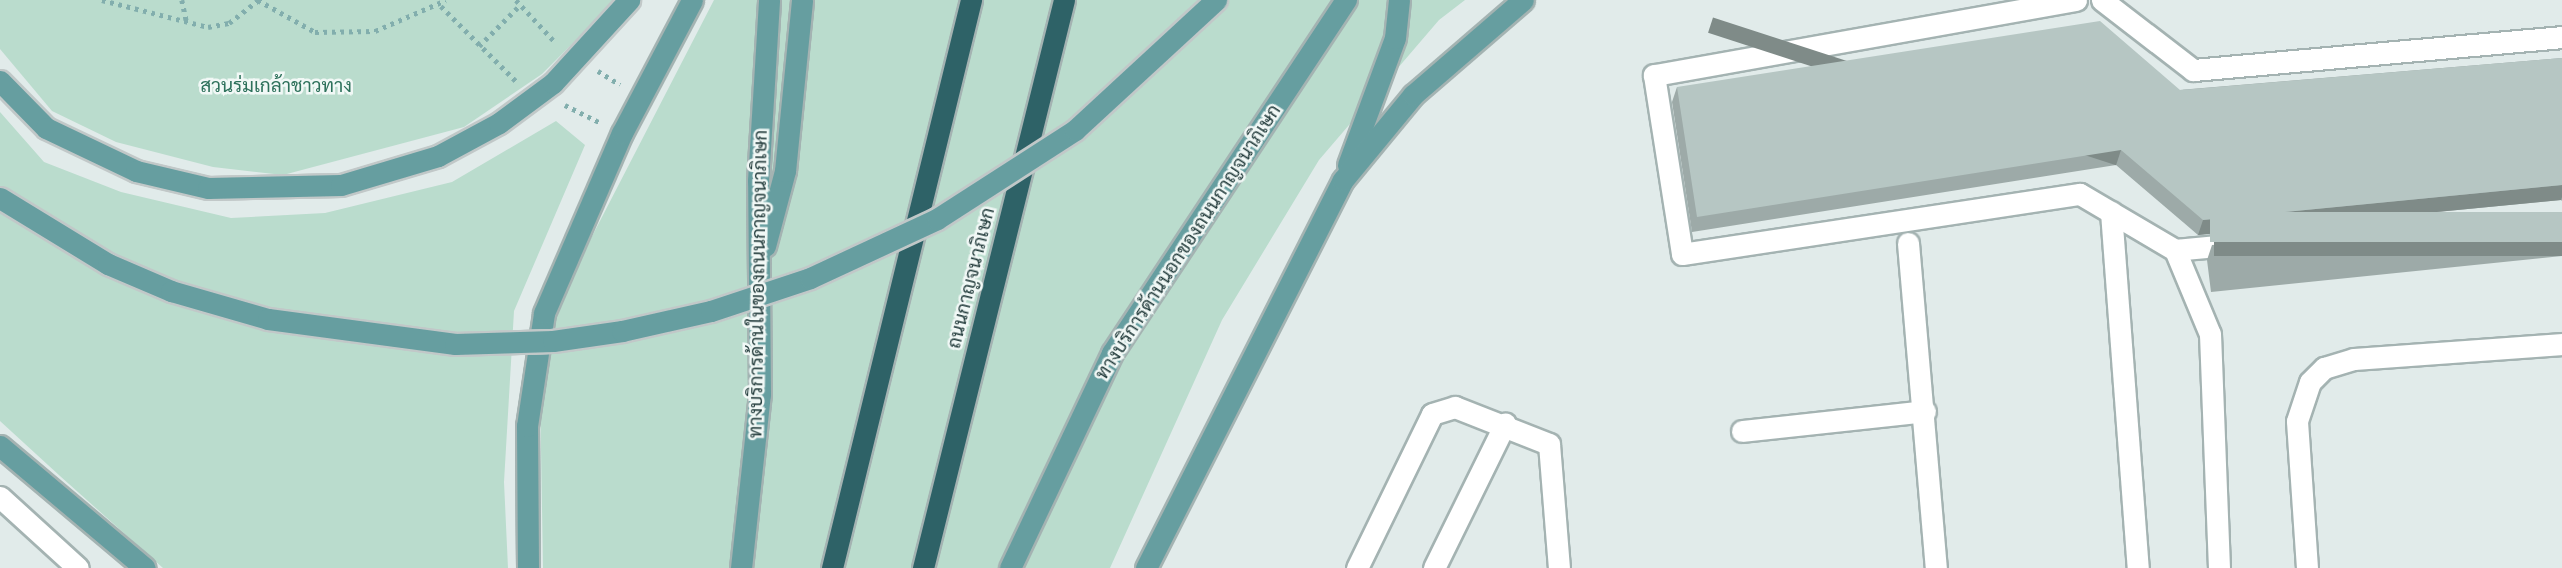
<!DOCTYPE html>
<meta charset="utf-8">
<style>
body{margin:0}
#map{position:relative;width:2562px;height:568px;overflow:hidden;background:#e1ebea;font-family:Poppins,Sarabun,sans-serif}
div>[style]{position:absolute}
.green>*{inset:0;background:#badccd}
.path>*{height:4.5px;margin-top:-2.25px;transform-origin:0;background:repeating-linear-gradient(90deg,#82aead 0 3.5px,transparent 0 8.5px)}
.roads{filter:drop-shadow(2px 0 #a4b3b2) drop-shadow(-2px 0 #a4b3b2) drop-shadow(0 2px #a4b3b2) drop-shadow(0 -2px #a4b3b2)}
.minor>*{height:21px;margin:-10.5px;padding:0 10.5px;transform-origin:10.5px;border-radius:10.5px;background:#fff}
.major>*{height:21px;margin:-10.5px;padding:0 10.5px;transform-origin:10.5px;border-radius:10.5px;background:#669ea0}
.highway>*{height:21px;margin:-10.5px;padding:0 10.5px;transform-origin:10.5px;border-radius:10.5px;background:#2e6267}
.bridges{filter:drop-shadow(2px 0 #c1c8c8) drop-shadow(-2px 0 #c1c8c8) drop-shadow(0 2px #c1c8c8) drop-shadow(0 -2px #c1c8c8)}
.major-bridge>*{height:21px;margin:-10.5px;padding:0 10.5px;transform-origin:10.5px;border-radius:10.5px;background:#669ea0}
.wall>*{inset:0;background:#9daaa8}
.shaded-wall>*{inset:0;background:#7f8b88;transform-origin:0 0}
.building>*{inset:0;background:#b6c6c3;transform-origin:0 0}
span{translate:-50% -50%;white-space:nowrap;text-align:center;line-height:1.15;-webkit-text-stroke:5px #f1f8f6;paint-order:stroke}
.park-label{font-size:19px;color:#2d715b}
.street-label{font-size:19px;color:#223b3b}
</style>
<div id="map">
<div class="green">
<div style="clip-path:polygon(0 0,616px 0,542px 74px,464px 127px,283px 175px,213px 167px,116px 142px,52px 111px,0 49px)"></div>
<div style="clip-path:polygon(714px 0,1465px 0,1439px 20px,1319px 160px,1222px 320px,1110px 568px,543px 568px,540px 389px,554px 310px)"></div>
<div style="clip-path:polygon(0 112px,44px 162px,121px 192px,231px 218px,325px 213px,452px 182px,556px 121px,585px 145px,514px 311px,504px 482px,508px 568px,163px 568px,60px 476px,0 421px)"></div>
</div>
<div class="path">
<div style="left:102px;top:0;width:109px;rotate:14.3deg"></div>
<div style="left:208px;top:27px;width:21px;rotate:-11deg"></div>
<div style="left:229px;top:23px;width:37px;rotate:-38deg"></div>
<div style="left:182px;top:0;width:24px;rotate:78deg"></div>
<div style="left:258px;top:0;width:65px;rotate:29.3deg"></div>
<div style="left:315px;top:32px;width:60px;rotate:-1deg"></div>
<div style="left:375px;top:31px;width:77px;rotate:-23.6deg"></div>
<div style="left:516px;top:0;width:59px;rotate:47.1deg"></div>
<div style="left:441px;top:6px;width:106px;rotate:45deg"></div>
<div style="left:479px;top:46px;width:58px;rotate:-45deg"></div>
<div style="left:598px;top:71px;width:26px;rotate:32deg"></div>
<div style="left:565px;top:105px;width:40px;rotate:26.6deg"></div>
</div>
<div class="roads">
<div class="minor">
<div style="left:2076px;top:0;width:429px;rotate:169.9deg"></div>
<div style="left:1654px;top:75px;width:181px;rotate:81.1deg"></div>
<div style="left:1682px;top:254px;width:402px;rotate:-8.6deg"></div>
<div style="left:2080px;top:194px;width:110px;rotate:30.5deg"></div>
<div style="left:2175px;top:250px;width:64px;rotate:-5.4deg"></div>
<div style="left:2102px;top:0;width:115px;rotate:37.6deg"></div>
<div style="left:2193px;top:70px;width:370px;rotate:-5.1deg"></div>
<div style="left:2111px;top:212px;width:357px;rotate:85.7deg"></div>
<div style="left:1908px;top:243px;width:326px;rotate:85.1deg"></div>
<div style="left:2175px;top:250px;width:91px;rotate:67.4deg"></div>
<div style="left:2210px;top:334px;width:234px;rotate:87.8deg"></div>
<div style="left:1742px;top:431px;width:184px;rotate:-6.2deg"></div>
<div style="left:0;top:497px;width:105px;rotate:42.3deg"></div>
<div style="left:1357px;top:568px;width:171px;rotate:-64deg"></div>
<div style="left:1432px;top:414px;width:24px;rotate:-17deg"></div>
<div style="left:1455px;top:407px;width:101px;rotate:21.5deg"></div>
<div style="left:1549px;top:444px;width:124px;rotate:85.4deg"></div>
<div style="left:1434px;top:568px;width:161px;rotate:-63.8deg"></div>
<div style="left:2307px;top:568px;width:147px;rotate:-93.9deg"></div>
<div style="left:2297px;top:421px;width:41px;rotate:-71.6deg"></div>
<div style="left:2310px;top:382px;width:20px;rotate:-45deg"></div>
<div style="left:2324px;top:368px;width:31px;rotate:-17deg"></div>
<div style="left:2354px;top:359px;width:209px;rotate:-4.1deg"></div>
</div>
<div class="major">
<div style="left:1348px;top:165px;width:135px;rotate:-69.7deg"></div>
<div style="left:1395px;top:38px;width:38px;rotate:-84deg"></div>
<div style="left:765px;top:246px;width:78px;rotate:-75.1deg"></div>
<div style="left:785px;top:171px;width:172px;rotate:-84.3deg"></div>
<div style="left:0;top:446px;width:189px;rotate:40.1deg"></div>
<div style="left:528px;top:568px;width:142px;rotate:-90.4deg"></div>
<div style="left:527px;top:426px;width:114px;rotate:-81.4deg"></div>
<div style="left:544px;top:313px;width:196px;rotate:-66.6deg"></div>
<div style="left:622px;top:133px;width:150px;rotate:-62.2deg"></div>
<div style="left:741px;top:568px;width:175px;rotate:-83.8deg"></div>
<div style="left:760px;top:394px;width:213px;rotate:-90.5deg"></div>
<div style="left:758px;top:181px;width:181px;rotate:-86.5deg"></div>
<div style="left:1010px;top:568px;width:238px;rotate:-64.6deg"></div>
<div style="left:1112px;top:353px;width:424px;rotate:-56.5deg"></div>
<div style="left:1146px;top:568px;width:435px;rotate:-63.1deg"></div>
<div style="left:1343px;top:180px;width:110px;rotate:-50.5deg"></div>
<div style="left:1413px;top:95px;width:145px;rotate:-40.8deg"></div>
</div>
<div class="highway">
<div style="left:832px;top:568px;width:585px;rotate:-76.25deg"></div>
<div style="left:923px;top:568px;width:585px;rotate:-76.06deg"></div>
</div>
</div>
<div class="bridges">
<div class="major-bridge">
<div style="left:0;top:81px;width:66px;rotate:45.6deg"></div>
<div style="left:46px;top:128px;width:100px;rotate:25.5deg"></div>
<div style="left:136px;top:171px;width:74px;rotate:13.3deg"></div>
<div style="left:208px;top:188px;width:133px;rotate:-1.3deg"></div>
<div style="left:341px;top:185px;width:101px;rotate:-16.6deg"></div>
<div style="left:438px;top:156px;width:69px;rotate:-28.4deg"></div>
<div style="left:499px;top:123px;width:67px;rotate:-36.5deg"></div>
<div style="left:553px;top:83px;width:113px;rotate:-47.5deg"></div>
<div style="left:0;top:198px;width:127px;rotate:31.4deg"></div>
<div style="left:108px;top:264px;width:69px;rotate:23.2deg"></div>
<div style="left:171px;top:291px;width:101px;rotate:16.1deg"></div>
<div style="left:268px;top:319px;width:189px;rotate:7.6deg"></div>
<div style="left:455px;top:344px;width:98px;rotate:-1.8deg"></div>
<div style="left:553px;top:341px;width:70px;rotate:-8.2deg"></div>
<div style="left:622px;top:331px;width:91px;rotate:-12.7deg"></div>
<div style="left:711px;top:311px;width:104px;rotate:-18.4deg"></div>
<div style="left:810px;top:278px;width:140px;rotate:-24.9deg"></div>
<div style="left:937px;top:219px;width:164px;rotate:-32.8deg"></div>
<div style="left:1075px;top:130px;width:192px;rotate:-42.7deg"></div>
</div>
</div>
<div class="wall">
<div style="clip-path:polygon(2562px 58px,2562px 201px,2561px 200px,2198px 235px,2116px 165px,1692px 232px,1672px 102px,1677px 87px,2180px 90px)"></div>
<div style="clip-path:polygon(2562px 212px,2562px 256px,2211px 292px,2207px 260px,2212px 245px)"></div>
</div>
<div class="shaded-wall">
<div style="left:2121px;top:150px;width:16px;height:429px;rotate:108deg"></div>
<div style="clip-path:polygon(2562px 185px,2562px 197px,2561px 200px,2198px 235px,2203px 220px)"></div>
<div style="left:2562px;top:242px;width:14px;height:348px;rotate:90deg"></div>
</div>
<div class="building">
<div style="clip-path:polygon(2100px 21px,2180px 90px,2562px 58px,2562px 185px,2203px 220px,2121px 150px,1697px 217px,1677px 87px)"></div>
<div style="left:2562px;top:212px;width:30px;height:352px;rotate:90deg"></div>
</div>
<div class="park-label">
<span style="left:276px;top:86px">สวนร่มเกล้าชาวทาง</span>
</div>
<div class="street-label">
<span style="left:1188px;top:242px;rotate:-57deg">ทางบริการด้านนอกของถนนกาญจนาภิเษก</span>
<span style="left:971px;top:278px;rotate:-76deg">ถนนกาญจนาภิเษก</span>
<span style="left:758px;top:284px;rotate:-89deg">ทางบริการด้านในของถนนกาญจนาภิเษก</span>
</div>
</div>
